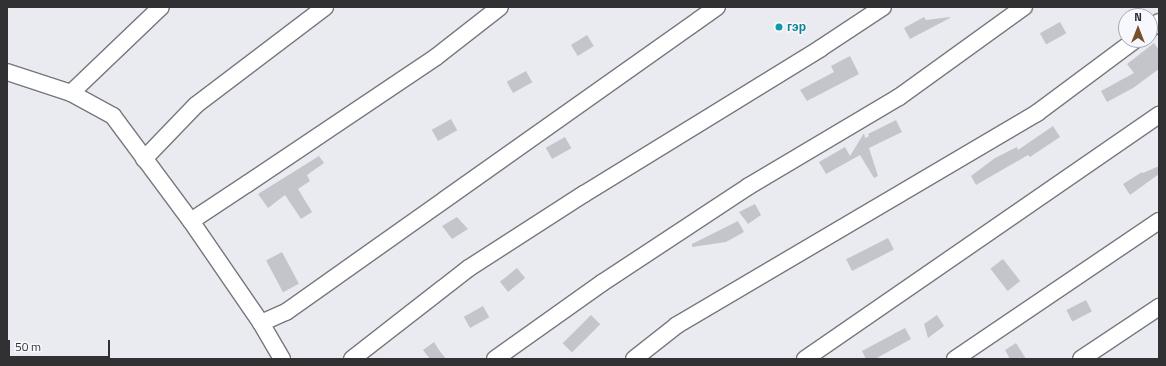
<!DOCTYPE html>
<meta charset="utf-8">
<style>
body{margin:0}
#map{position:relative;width:1166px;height:366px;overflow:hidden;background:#eaebf0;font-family:"Titillium Web",sans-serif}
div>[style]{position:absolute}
.building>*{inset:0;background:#c4c5cb;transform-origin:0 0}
.roads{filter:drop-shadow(1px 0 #77787d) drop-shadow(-1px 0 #77787d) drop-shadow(0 1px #77787d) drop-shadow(0 -1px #77787d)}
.minor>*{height:16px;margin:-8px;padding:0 8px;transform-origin:8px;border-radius:8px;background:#fff}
.dots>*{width:11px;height:11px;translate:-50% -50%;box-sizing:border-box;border:2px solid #f7f8fe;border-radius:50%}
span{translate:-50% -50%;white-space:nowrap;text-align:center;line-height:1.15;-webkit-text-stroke:3px #f7f8fe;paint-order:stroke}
.culture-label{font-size:12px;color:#0d838f;font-weight:700}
.left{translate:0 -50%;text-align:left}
.frame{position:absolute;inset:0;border:8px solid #313134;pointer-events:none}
.north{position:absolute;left:1118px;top:8px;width:40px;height:40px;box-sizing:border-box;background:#f7f8fe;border:1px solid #a8a8ad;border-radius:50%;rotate:0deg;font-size:11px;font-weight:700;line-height:16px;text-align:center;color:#313134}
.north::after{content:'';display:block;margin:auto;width:14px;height:18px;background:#75502b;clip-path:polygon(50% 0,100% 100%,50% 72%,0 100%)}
.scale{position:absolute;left:8px;top:340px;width:102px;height:18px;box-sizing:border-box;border:2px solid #313134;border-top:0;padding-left:5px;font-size:12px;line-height:14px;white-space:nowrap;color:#313134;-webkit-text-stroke:3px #f7f8fe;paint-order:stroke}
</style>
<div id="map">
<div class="building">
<div style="clip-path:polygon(924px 17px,926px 20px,950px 17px,950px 18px,910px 39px,904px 28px)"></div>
<div style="left:1060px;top:22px;width:13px;height:23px;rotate:61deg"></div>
<div style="left:587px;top:35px;width:13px;height:19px;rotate:58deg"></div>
<div style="clip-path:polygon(1154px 43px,1159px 50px,1159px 69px,1133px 88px,1107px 102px,1101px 91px,1134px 73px,1127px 64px)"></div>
<div style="clip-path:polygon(850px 56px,859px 74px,807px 101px,800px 90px,834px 72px,831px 66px)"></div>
<div style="left:526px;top:71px;width:13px;height:22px;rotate:61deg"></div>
<div style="left:451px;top:119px;width:13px;height:22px;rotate:61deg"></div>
<div style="clip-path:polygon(896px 120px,902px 132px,869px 148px,878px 176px,874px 178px,860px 155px,826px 174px,819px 162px,845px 147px,850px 156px,864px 133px,865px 138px,869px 136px,868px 134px)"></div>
<div style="clip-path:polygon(1053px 126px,1060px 137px,1030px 157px,1028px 155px,976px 185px,971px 176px,995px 158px,1017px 147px,1018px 150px)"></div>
<div style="left:565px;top:137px;width:13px;height:22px;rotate:61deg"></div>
<div style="clip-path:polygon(319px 156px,324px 163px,307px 175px,310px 181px,298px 189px,312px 212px,301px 219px,285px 195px,268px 208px,258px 194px)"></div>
<div style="clip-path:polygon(1159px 166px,1159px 174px,1130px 195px,1123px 184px,1142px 172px,1143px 173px)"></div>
<div style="clip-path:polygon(755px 204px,761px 215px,748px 224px,739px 212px)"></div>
<div style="clip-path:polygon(457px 217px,468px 229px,452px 239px,442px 226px)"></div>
<div style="clip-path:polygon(738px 221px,744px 232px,726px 242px,692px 247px,692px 244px)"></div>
<div style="left:888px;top:238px;width:13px;height:47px;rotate:63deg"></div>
<div style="left:282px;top:252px;width:36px;height:18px;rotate:62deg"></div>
<div style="left:1003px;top:259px;width:28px;height:16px;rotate:52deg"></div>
<div style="left:517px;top:268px;width:13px;height:22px;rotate:51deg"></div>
<div style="left:1086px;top:300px;width:13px;height:22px;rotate:63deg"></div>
<div style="left:483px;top:306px;width:13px;height:22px;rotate:61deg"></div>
<div style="left:591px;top:315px;width:13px;height:40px;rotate:45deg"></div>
<div style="clip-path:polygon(937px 315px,944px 326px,928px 338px,924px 324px)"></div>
<div style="clip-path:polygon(905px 328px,911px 339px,875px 359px,866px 359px,862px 351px)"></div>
<div style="clip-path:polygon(434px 342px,439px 350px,446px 359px,430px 359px,423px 350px)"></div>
<div style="clip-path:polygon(1016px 343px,1026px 359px,1010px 359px,1005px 350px)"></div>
</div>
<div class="roads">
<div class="minor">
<div style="left:1150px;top:29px;width:11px;rotate:-38deg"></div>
<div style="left:7px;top:72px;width:67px;rotate:18.2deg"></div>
<div style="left:71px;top:93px;width:48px;rotate:28.7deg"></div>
<div style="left:113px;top:116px;width:131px;rotate:53.4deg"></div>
<div style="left:191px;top:221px;width:124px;rotate:55.5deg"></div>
<div style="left:261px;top:323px;width:42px;rotate:59.7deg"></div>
<div style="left:71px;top:93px;width:124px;rotate:-43.7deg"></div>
<div style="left:144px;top:159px;width:75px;rotate:-46.1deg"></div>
<div style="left:196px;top:105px;width:162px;rotate:-37.2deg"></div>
<div style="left:191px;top:221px;width:67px;rotate:-33.5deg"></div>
<div style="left:247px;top:184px;width:228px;rotate:-33.9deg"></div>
<div style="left:436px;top:57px;width:81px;rotate:-38deg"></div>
<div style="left:261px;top:323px;width:27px;rotate:-24deg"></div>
<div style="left:286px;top:312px;width:528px;rotate:-35.29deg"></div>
<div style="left:352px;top:359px;width:148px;rotate:-37.9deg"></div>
<div style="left:469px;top:268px;width:137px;rotate:-32.8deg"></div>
<div style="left:584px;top:194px;width:278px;rotate:-31.6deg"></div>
<div style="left:821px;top:48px;width:74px;rotate:-33.5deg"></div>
<div style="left:495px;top:359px;width:131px;rotate:-35.4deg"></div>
<div style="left:602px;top:283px;width:176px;rotate:-33.4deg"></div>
<div style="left:749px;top:186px;width:174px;rotate:-30.7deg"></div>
<div style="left:899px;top:97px;width:154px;rotate:-35.8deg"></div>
<div style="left:634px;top:359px;width:55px;rotate:-38.3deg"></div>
<div style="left:677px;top:325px;width:418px;rotate:-30.5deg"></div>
<div style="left:1037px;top:113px;width:122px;rotate:-36.7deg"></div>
<div style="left:805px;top:359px;width:430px;rotate:-34.6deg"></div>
<div style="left:955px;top:359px;width:246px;rotate:-34.1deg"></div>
<div style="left:1081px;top:359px;width:94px;rotate:-33.7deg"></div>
</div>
</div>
<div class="dots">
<div style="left:779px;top:27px;background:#0f9aa8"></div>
</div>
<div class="culture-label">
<span class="left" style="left:787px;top:27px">гэр</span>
</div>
<div class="frame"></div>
<div class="north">N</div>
<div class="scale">50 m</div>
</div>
